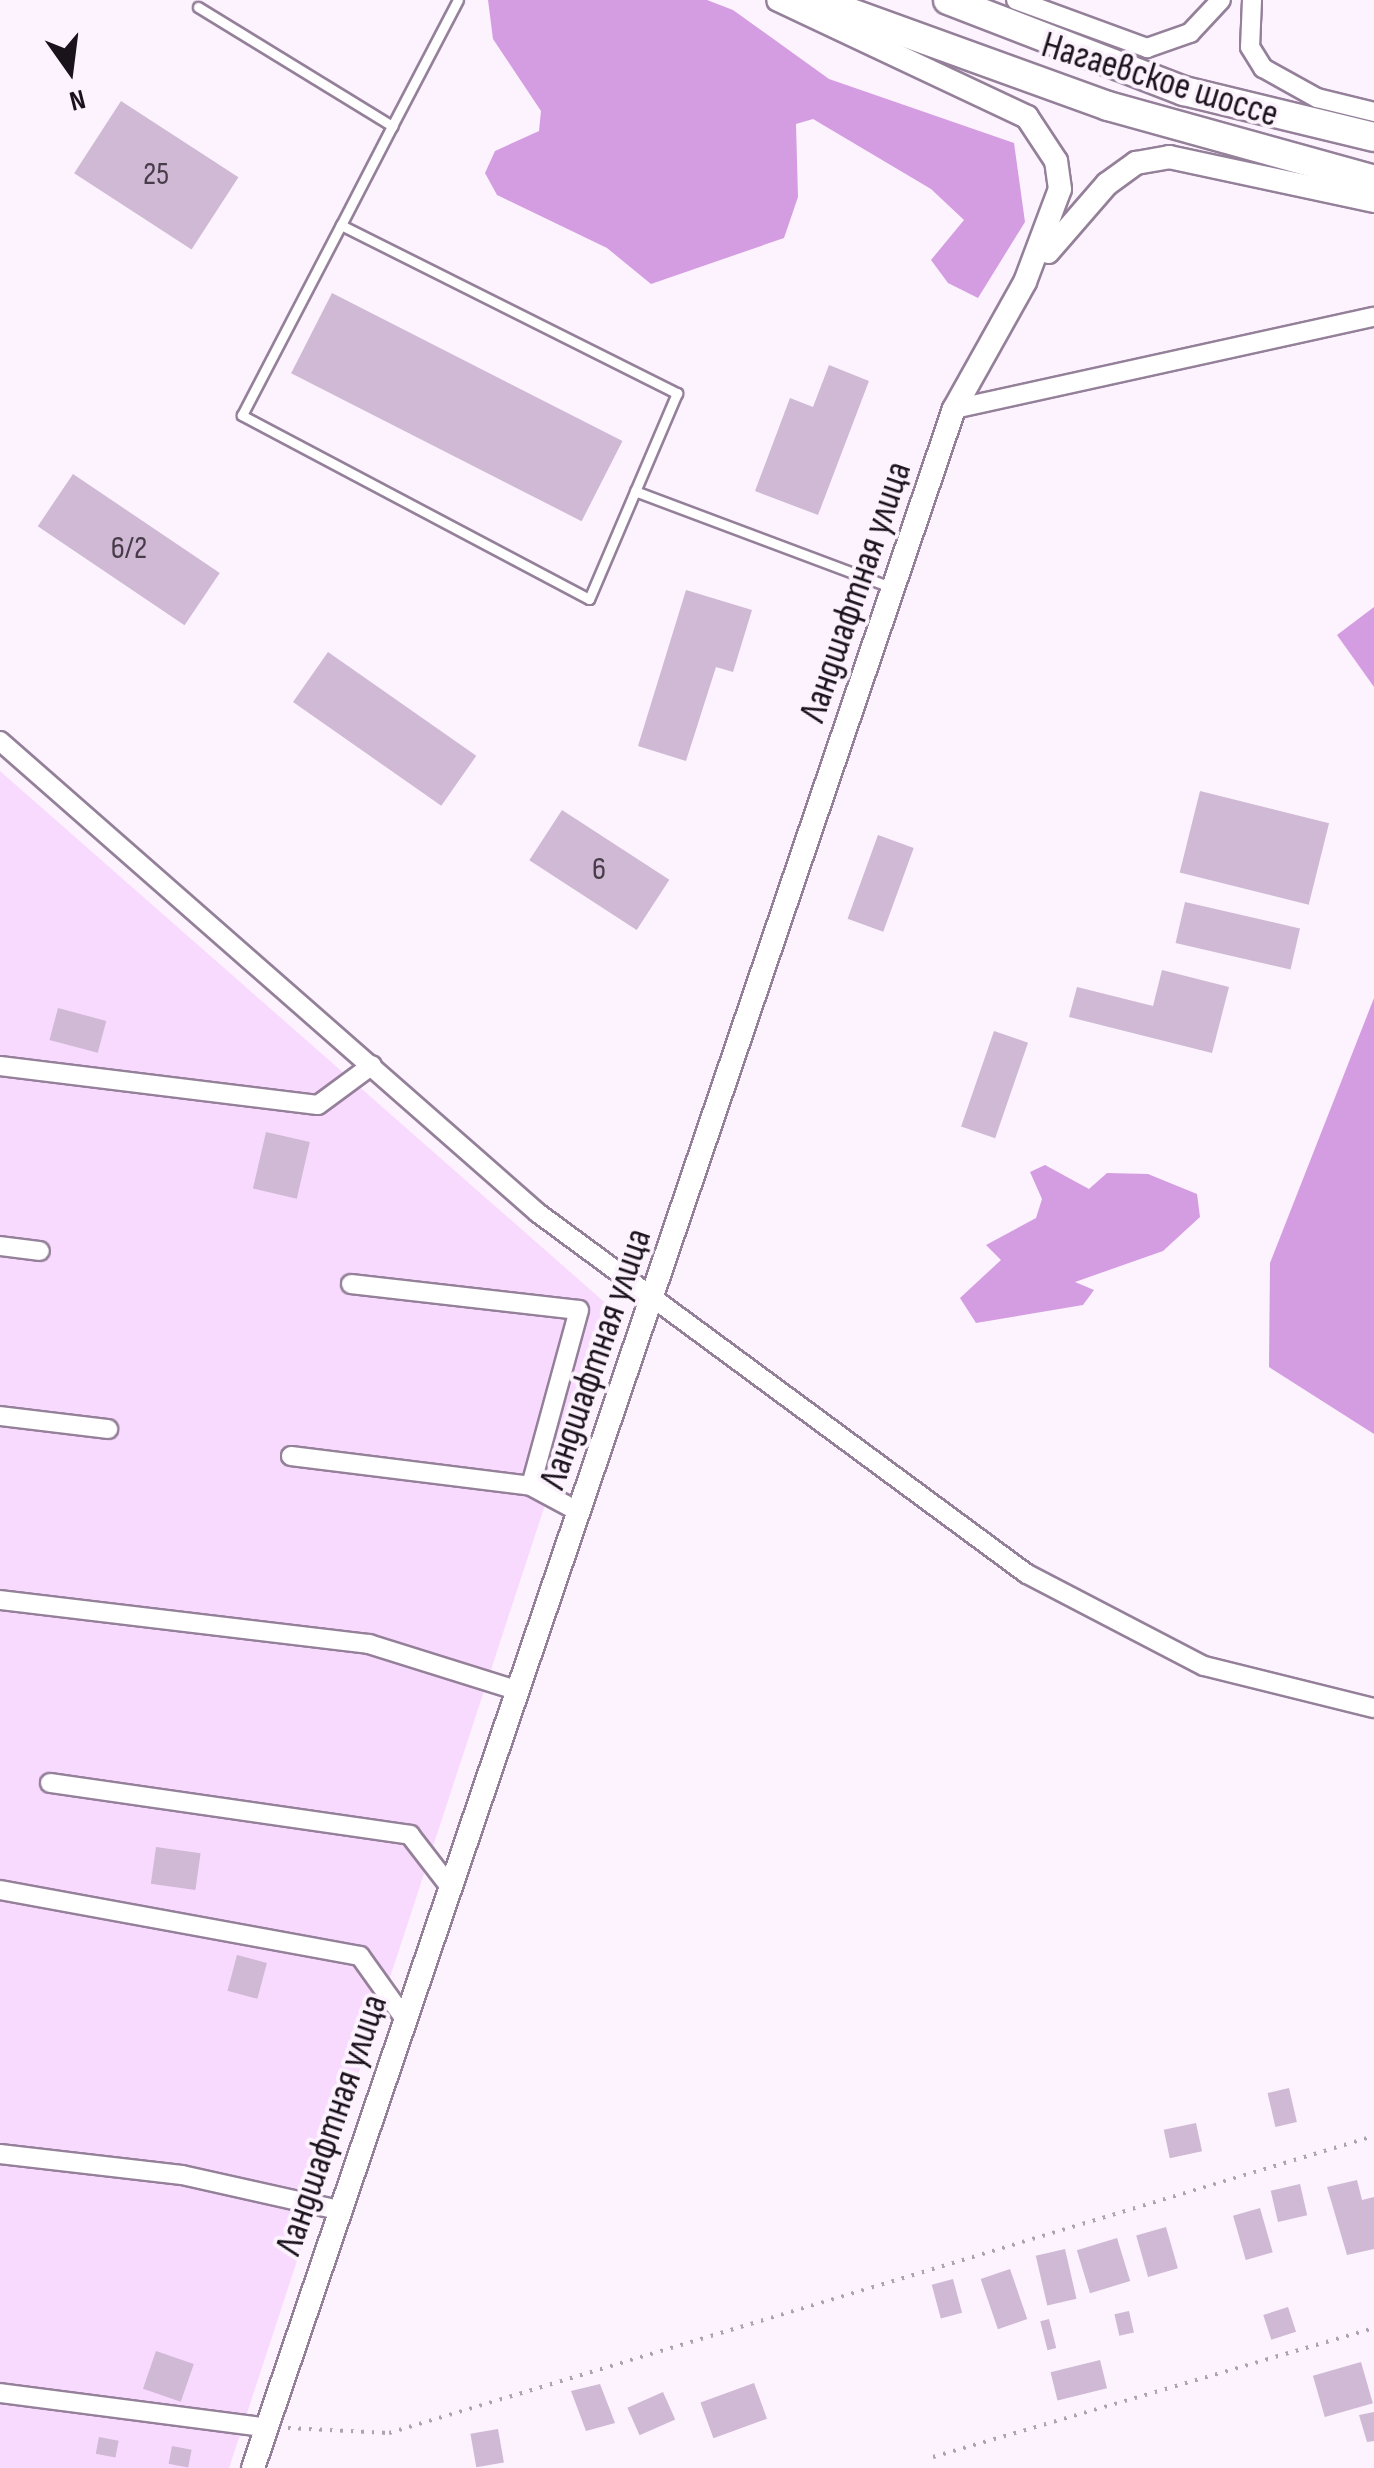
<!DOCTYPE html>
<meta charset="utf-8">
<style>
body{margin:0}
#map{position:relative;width:1374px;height:2468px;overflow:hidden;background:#fcf3fe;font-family:"Sofia Sans Condensed",sans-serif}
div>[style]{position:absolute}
.green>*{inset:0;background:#f9daff}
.forest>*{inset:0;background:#d59de1}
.building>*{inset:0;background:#cfb9d4;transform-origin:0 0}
.path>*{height:4px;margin-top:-2px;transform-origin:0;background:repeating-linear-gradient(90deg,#aba3ad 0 2.5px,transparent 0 10.5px)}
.roads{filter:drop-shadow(2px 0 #95809a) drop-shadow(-2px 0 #95809a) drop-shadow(0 2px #95809a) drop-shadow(0 -2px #95809a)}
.lane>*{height:9px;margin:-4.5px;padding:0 4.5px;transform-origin:4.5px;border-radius:4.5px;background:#fff}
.street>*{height:18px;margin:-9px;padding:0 9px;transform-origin:9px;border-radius:9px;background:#fff}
.secondary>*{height:22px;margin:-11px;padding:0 11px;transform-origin:11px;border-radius:11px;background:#fff}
.primary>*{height:28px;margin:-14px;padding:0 14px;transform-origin:14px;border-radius:14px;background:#fff}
span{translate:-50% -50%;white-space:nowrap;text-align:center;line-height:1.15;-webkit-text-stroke:8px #fcf3fe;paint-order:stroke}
.number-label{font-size:32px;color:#483c4a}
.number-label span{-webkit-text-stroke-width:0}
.street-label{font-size:38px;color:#1b131c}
.north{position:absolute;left:20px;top:20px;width:100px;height:100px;-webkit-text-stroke:8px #fcf3fe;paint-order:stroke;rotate:166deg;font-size:28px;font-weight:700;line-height:40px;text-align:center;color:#1b131c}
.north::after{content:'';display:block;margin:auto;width:35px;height:45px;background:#1b131c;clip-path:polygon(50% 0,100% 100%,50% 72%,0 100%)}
</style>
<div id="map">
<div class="green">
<div style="clip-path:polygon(0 771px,610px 1307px,229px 2468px,0 2468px)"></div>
</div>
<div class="forest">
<div style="clip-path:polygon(488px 0,707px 0,733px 10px,829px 79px,1014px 143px,1025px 222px,978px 298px,948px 283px,931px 260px,964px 220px,931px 189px,813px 119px,796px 124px,798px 197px,784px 238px,651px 284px,607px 248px,497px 195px,485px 173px,495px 151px,539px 131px,541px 111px,493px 39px)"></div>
<div style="clip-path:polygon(1374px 607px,1374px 687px,1337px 635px)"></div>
<div style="clip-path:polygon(1374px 998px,1374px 1434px,1269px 1367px,1270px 1263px)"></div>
<div style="clip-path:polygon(1045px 1165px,1089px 1189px,1107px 1173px,1148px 1174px,1197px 1194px,1200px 1217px,1163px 1251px,1075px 1282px,1094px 1290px,1083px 1305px,976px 1323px,960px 1298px,1001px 1260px,986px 1245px,1036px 1218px,1042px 1199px,1030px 1172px)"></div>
</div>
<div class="building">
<div style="left:121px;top:101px;width:140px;height:86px;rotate:33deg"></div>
<div style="left:332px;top:293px;width:326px;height:90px;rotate:27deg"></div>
<div style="clip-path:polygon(829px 365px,869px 381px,818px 515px,755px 491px,790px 398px,813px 407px)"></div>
<div style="left:73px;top:474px;width:177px;height:63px;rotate:34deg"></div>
<div style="clip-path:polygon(686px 590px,752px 610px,733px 672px,716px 667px,686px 761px,638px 746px)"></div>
<div style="left:328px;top:652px;width:181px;height:61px;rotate:35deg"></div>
<div style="left:1200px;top:791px;width:133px;height:84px;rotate:14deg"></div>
<div style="left:562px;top:810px;width:128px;height:60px;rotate:33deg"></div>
<div style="left:878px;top:835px;width:38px;height:89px;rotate:20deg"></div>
<div style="left:1185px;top:902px;width:118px;height:42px;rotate:13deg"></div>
<div style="clip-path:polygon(1162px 970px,1229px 987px,1212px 1053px,1069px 1017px,1077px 987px,1153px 1006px)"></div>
<div style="left:58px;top:1008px;width:50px;height:33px;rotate:15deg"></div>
<div style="left:994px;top:1031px;width:36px;height:101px;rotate:19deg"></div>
<div style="left:266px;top:1132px;width:45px;height:58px;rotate:13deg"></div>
<div style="left:156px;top:1847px;width:45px;height:37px;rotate:8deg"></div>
<div style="left:237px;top:1955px;width:31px;height:37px;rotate:15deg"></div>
<div style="left:1289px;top:2088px;width:35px;height:22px;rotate:77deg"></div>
<div style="left:1196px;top:2123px;width:29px;height:33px;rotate:78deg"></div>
<div style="clip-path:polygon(1357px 2180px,1362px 2200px,1374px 2197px,1374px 2249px,1347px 2255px,1327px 2187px)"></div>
<div style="left:1300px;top:2184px;width:32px;height:30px;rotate:77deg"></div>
<div style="left:1260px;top:2208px;width:46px;height:28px;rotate:74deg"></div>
<div style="left:1166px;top:2227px;width:43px;height:31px;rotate:74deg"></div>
<div style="left:1117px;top:2238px;width:45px;height:42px;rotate:73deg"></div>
<div style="left:1065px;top:2249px;width:51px;height:30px;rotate:77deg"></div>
<div style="left:1010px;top:2269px;width:53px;height:31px;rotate:71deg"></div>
<div style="left:953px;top:2279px;width:35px;height:22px;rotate:75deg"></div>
<div style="left:1288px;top:2307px;width:26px;height:26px;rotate:72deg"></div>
<div style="left:1129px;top:2311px;width:22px;height:15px;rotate:77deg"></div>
<div style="left:1049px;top:2319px;width:30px;height:9px;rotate:76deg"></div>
<div style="left:156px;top:2351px;width:40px;height:40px;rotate:19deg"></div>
<div style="left:1100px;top:2360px;width:29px;height:51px;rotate:76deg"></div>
<div style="left:1361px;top:2362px;width:43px;height:50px;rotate:74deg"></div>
<div style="left:754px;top:2383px;width:38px;height:57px;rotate:70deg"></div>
<div style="clip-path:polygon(600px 2384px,615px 2423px,586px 2431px,571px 2391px)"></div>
<div style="left:663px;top:2392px;width:30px;height:39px;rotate:66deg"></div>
<div style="clip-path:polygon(1374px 2412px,1374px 2441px,1367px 2442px,1359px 2415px)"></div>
<div style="left:498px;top:2429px;width:34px;height:28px;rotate:80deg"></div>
<div style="left:99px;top:2437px;width:20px;height:17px;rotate:11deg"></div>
<div style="left:172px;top:2446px;width:20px;height:18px;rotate:11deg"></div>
</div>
<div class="path">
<div style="left:288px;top:2428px;width:101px;rotate:2.8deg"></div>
<div style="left:389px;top:2433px;width:1029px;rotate:-16.78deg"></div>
<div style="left:933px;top:2457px;width:459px;rotate:-16.3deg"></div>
</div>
<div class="roads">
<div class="lane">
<div style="left:198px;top:7px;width:228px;rotate:31.5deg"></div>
<div style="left:341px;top:225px;width:376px;rotate:26.6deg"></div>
<div style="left:677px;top:393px;width:224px;rotate:113.1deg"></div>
<div style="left:589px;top:599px;width:393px;rotate:-152.1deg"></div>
<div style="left:242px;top:415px;width:214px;rotate:-62.5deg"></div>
<div style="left:341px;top:225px;width:111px;rotate:-62.7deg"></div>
<div style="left:392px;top:126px;width:142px;rotate:-62.4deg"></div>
<div style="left:635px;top:491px;width:272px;rotate:20.6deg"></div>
</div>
<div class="street">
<div style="left:1016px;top:0;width:140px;rotate:20.1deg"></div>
<div style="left:1147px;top:48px;width:46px;rotate:-19.2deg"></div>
<div style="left:1190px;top:33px;width:45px;rotate:-46.8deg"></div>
<div style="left:1252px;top:0;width:47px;rotate:92.4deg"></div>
<div style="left:1250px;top:47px;width:25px;rotate:58deg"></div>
<div style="left:1263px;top:68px;width:62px;rotate:29.1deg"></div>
<div style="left:1317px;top:98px;width:59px;rotate:13.8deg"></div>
<div style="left:954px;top:409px;width:430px;rotate:-12.4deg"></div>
<div style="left:0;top:741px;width:716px;rotate:41.26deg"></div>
<div style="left:538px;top:1213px;width:608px;rotate:36.44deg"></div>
<div style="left:1027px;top:1574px;width:199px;rotate:27.5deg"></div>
<div style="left:1204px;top:1666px;width:175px;rotate:13.9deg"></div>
<div style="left:0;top:1066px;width:320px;rotate:7deg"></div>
<div style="left:318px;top:1105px;width:67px;rotate:-36.5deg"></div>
<div style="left:0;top:1246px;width:40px;rotate:7.1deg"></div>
<div style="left:351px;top:1284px;width:229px;rotate:6.5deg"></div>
<div style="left:579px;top:1310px;width:182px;rotate:105.3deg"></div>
<div style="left:0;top:1416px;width:109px;rotate:6.9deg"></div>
<div style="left:291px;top:1456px;width:242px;rotate:7.1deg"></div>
<div style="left:531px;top:1486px;width:55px;rotate:28.4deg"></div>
<div style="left:0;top:1600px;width:372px;rotate:6.8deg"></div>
<div style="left:369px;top:1644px;width:157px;rotate:17.4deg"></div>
<div style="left:50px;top:1783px;width:364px;rotate:8.2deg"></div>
<div style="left:410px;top:1835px;width:67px;rotate:52.3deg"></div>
<div style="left:0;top:1890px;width:366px;rotate:10.4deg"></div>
<div style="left:360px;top:1956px;width:77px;rotate:54.5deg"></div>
<div style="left:0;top:2154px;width:183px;rotate:6.6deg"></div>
<div style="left:182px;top:2175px;width:161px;rotate:12.6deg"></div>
<div style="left:0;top:2393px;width:270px;rotate:7.4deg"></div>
</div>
<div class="secondary">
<div style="left:1048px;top:252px;width:90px;rotate:-49.1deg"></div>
<div style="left:1107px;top:184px;width:36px;rotate:-36deg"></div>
<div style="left:1136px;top:163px;width:34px;rotate:-10deg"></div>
<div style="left:1169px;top:157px;width:210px;rotate:12.1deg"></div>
<div style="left:253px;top:2468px;width:2175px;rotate:-71.2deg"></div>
<div style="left:954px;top:409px;width:145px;rotate:-60.8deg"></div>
<div style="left:1025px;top:282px;width:99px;rotate:-69.4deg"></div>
<div style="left:1060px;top:189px;width:28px;rotate:-98deg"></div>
<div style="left:1056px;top:161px;width:53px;rotate:-123.4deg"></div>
<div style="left:1027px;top:117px;width:275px;rotate:-154.8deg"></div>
</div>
<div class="primary">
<div style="left:815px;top:0;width:312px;rotate:19.9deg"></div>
<div style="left:1108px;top:106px;width:276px;rotate:15.5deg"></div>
<div style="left:948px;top:0;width:253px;rotate:21.1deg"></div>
<div style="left:1184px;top:91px;width:195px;rotate:13.6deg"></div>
</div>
</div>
<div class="number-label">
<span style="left:156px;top:175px">25</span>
<span style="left:129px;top:549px">6/2</span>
<span style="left:599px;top:870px">6</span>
</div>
<div class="street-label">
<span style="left:1160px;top:80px;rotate:17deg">Нагаевское шоссе</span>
<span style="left:856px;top:592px;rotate:-71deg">Ландшафтная улица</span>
<span style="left:596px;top:1359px;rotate:-71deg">Ландшафтная улица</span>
<span style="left:332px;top:2125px;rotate:-71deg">Ландшафтная улица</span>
</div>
<div class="north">N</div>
</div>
